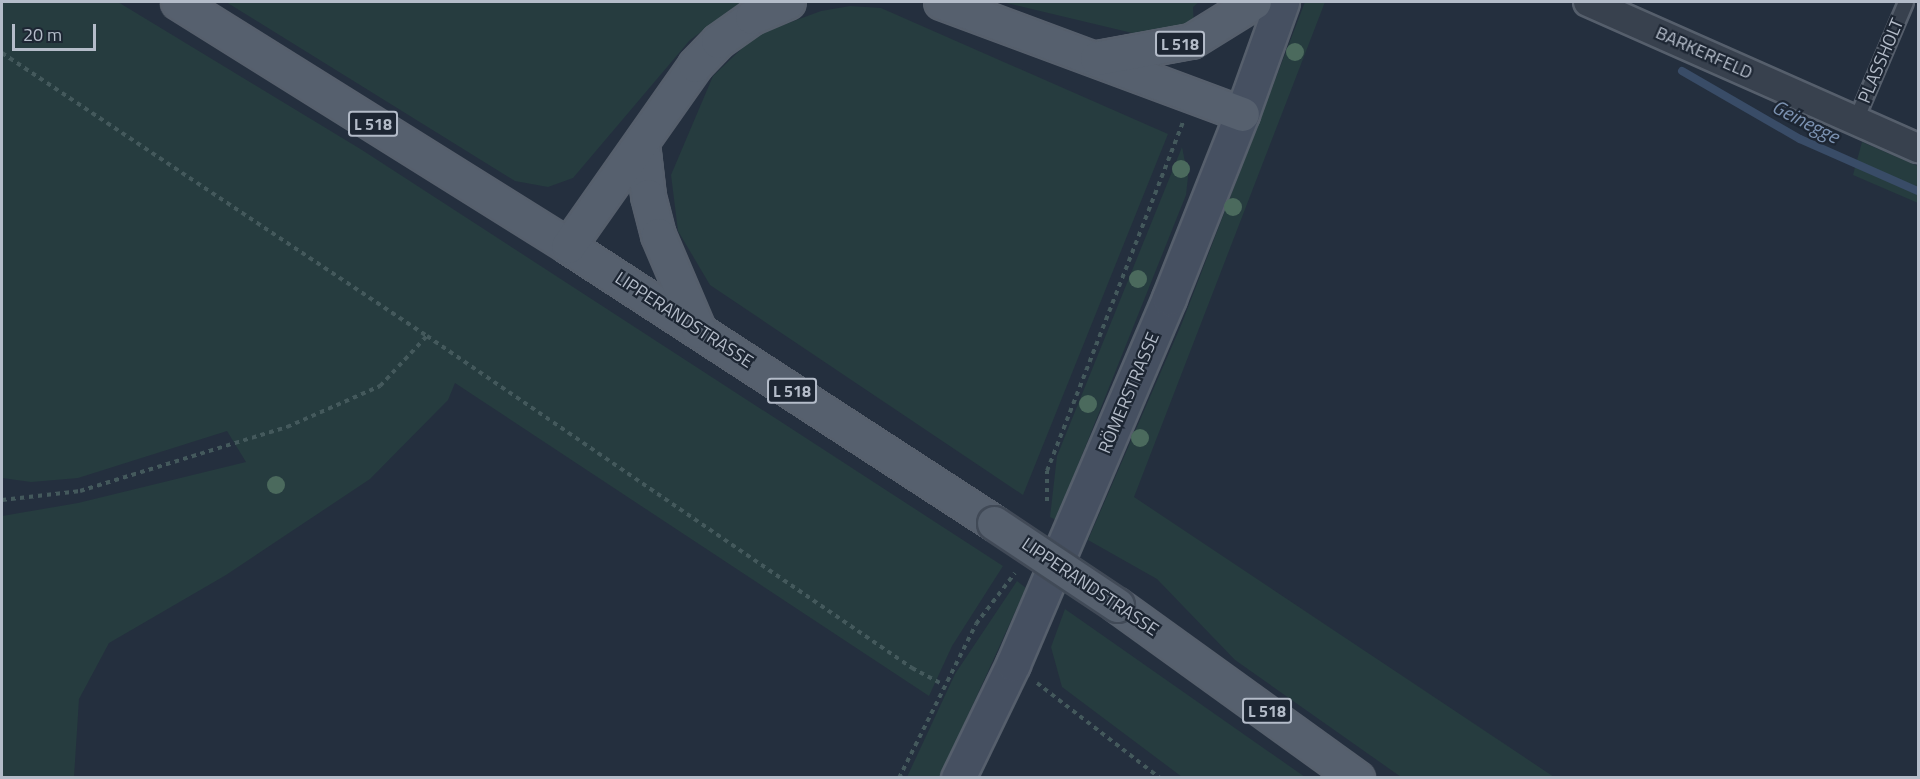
<!DOCTYPE html>
<meta charset="utf-8">
<style>
body{margin:0}
#map{position:relative;width:1920px;height:779px;overflow:hidden;background:#242f3e;font-family:"Titillium Web",sans-serif}
div>[style]{position:absolute}
.green>*{inset:0;background:#263c3f}
.stream>*{height:8px;margin:-4px;padding:0 4px;transform-origin:4px;border-radius:4px;background:#394c67}
.path>*{height:4px;margin-top:-2px;transform-origin:0;background:repeating-linear-gradient(90deg,#44595c 0 4.5px,transparent 0 9px)}
.roads{filter:drop-shadow(2px 0 #565f6c) drop-shadow(-2px 0 #565f6c) drop-shadow(0 2px #565f6c) drop-shadow(0 -2px #565f6c)}
.lane>*{height:14px;margin:-7px;padding:0 7px;transform-origin:7px;border-radius:7px;background:#38414e}
.street>*{height:28px;margin:-14px;padding:0 14px;transform-origin:14px;border-radius:14px;background:#38414e}
.secondary>*{height:33px;margin:-16.5px;padding:0 16.5px;transform-origin:16.5px;border-radius:16.5px;background:#465061}
.primary>*{height:33px;margin:-16.5px;padding:0 16.5px;transform-origin:16.5px;border-radius:16.5px;background:#56606e}
.bridges{filter:drop-shadow(2px 0 #414a57) drop-shadow(-2px 0 #414a57) drop-shadow(0 2px #414a57) drop-shadow(0 -2px #414a57)}
.primary-bridge>*{height:33px;margin:-16.5px;padding:0 16.5px;transform-origin:16.5px;border-radius:16.5px;background:#56606e}
.trees>*{width:18px;height:18px;margin:-9px;border-radius:50%;background:#4b6a5d}
span{translate:-50% -50%;white-space:nowrap;text-align:center;line-height:1.15;-webkit-text-stroke:4.5px #1d2633;paint-order:stroke}
.shield-label span{padding:2px 4px;background:#1d2633;border:2px solid;border-radius:4px;-webkit-text-stroke-width:0}
.shield-label{font-size:16px;color:#b4bcc9;font-weight:700}
.street-label{font-size:18px;color:#b4bcc9}
.water-label{font-size:20px;color:#7c92b1;font-style:italic}
.frame{position:absolute;inset:0;border:3px solid #b4bcc9;pointer-events:none}
.scale{position:absolute;left:12px;top:24px;width:84px;height:27px;box-sizing:border-box;border:3px solid #b4bcc9;border-top:0;padding-left:8px;font-size:18px;line-height:21px;white-space:nowrap;color:#b4bcc9;-webkit-text-stroke:4px #1d2633;paint-order:stroke}
</style>
<div id="map">
<div class="green">
<div style="clip-path:polygon(2px 2px,118px 2px,362px 150px,1003px 566px,952px 646px,929px 696px,455px 383px,448px 400px,370px 479px,226px 575px,109px 643px,79px 699px,74px 777px,2px 777px,2px 516px,78px 503px,246px 462px,227px 431px,78px 478px,31px 482px,2px 478px)"></div>
<div style="clip-path:polygon(226px 2px,742px 2px,690px 40px,573px 178px,548px 187px,515px 181px)"></div>
<div style="clip-path:polygon(1002px 2px,1199px 2px,1193px 7px,1194px 27px,1149px 37px)"></div>
<div style="clip-path:polygon(1305px 2px,1325px 2px,1134px 497px,1554px 777px,1401px 777px,1235px 660px,1157px 579px,1088px 540px,1182px 323px)"></div>
<div style="clip-path:polygon(850px 6px,881px 8px,1168px 134px,1023px 495px,710px 285px,678px 231px,671px 175px,713px 76px,756px 35px,821px 11px)"></div>
<div style="clip-path:polygon(1862px 142px,1918px 166px,1918px 203px,1853px 175px)"></div>
<div style="clip-path:polygon(1182px 147px,1188px 177px,1186px 195px,1056px 520px,1050px 517px,1057px 456px)"></div>
<div style="clip-path:polygon(1017px 581px,1026px 588px,940px 777px,907px 777px,955px 674px)"></div>
<div style="clip-path:polygon(1065px 609px,1305px 777px,1182px 777px,1062px 687px,1051px 647px)"></div>
</div>
<div class="stream">
<div style="left:1682px;top:71px;width:136px;rotate:30deg"></div>
<div style="left:1800px;top:139px;width:129px;rotate:23.8deg"></div>
</div>
<div class="path">
<div style="left:2px;top:53px;width:511px;rotate:33.66deg"></div>
<div style="left:427px;top:336px;width:588px;rotate:34.39deg"></div>
<div style="left:912px;top:668px;width:34px;rotate:28deg"></div>
<div style="left:2px;top:500px;width:79px;rotate:-6.6deg"></div>
<div style="left:80px;top:491px;width:217px;rotate:-17.2deg"></div>
<div style="left:287px;top:427px;width:102px;rotate:-23.8deg"></div>
<div style="left:380px;top:386px;width:69px;rotate:-46.8deg"></div>
<div style="left:1047px;top:501px;width:30px;rotate:-90deg"></div>
<div style="left:1047px;top:471px;width:374px;rotate:-68.7deg"></div>
<div style="left:1037px;top:683px;width:155px;rotate:37.7deg"></div>
<div style="left:899px;top:778px;width:172px;rotate:-63.4deg"></div>
<div style="left:976px;top:624px;width:64px;rotate:-52.6deg"></div>
</div>
<div class="roads">
<div class="lane">
<div style="left:1856px;top:120px;width:128px;rotate:-67deg"></div>
</div>
<div class="street">
<div style="left:1588px;top:2px;width:361px;rotate:23.9deg"></div>
</div>
<div class="secondary">
<div style="left:958px;top:778px;width:127px;rotate:-64.2deg"></div>
<div style="left:1013px;top:664px;width:398px;rotate:-66.9deg"></div>
<div style="left:1169px;top:298px;width:198px;rotate:-68.4deg"></div>
<div style="left:1242px;top:114px;width:119px;rotate:-70.3deg"></div>
</div>
<div class="primary">
<div style="left:178px;top:2px;width:460px;rotate:32deg"></div>
<div style="left:568px;top:246px;width:508px;rotate:33.03deg"></div>
<div style="left:941px;top:2px;width:321px;rotate:20.4deg"></div>
<div style="left:1097px;top:58px;width:96px;rotate:-10.3deg"></div>
<div style="left:1191px;top:41px;width:74px;rotate:-31.8deg"></div>
<div style="left:642px;top:143px;width:53px;rotate:83.5deg"></div>
<div style="left:648px;top:196px;width:40px;rotate:75.6deg"></div>
<div style="left:658px;top:235px;width:104px;rotate:66.9deg"></div>
<div style="left:568px;top:246px;width:221px;rotate:-54.9deg"></div>
<div style="left:695px;top:65px;width:33px;rotate:-46deg"></div>
<div style="left:718px;top:41px;width:42px;rotate:-35.2deg"></div>
<div style="left:752px;top:17px;width:39px;rotate:-23deg"></div>
<div style="left:1117px;top:605px;width:296px;rotate:35.8deg"></div>
</div>
</div>
<div class="bridges">
<div class="primary-bridge">
<div style="left:994px;top:523px;width:148px;rotate:33.7deg"></div>
</div>
</div>
<div class="trees">
<div style="left:1295px;top:52px"></div>
<div style="left:1181px;top:169px"></div>
<div style="left:1233px;top:207px"></div>
<div style="left:1138px;top:279px"></div>
<div style="left:1088px;top:404px"></div>
<div style="left:1140px;top:438px"></div>
<div style="left:276px;top:485px"></div>
</div>
<div class="shield-label">
<span style="left:1180px;top:44px">L 518</span>
<span style="left:373px;top:124px">L 518</span>
<span style="left:792px;top:391px">L 518</span>
<span style="left:1267px;top:711px">L 518</span>
</div>
<div class="street-label">
<span style="left:1704px;top:53px;rotate:24deg">BARKERFELD</span>
<span style="left:1881px;top:61px;rotate:-67deg">PLASSHOLT</span>
<span style="left:684px;top:320px;rotate:33deg">LIPPERANDSTRASSE</span>
<span style="left:1129px;top:393px;rotate:-67deg">RÖMERSTRASSE</span>
<span style="left:1090px;top:587px;rotate:34deg">LIPPERANDSTRASSE</span>
</div>
<div class="water-label">
<span style="left:1806px;top:121px;rotate:27deg">Geinegge</span>
</div>
<div class="frame"></div>
<div class="scale">20 m</div>
</div>
